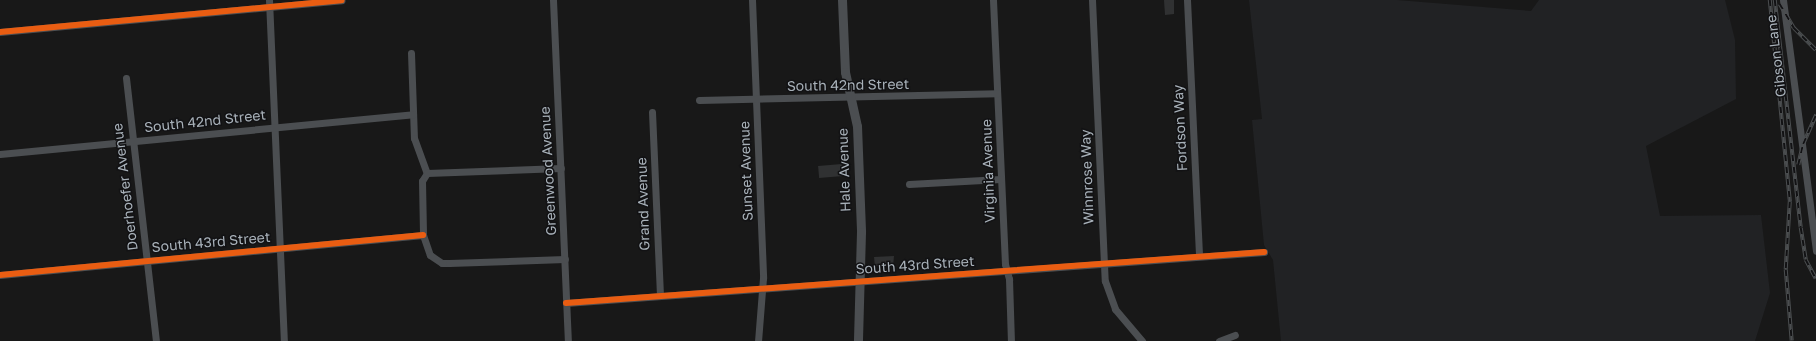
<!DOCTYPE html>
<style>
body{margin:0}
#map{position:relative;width:1816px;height:341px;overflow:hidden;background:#181818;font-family:"Golos Text",sans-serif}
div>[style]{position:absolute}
.built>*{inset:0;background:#212224}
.building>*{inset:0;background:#303132;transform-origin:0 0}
.minor>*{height:7px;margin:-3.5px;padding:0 3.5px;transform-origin:3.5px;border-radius:3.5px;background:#4b4e51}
.tertiary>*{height:9px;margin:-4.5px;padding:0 4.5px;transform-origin:4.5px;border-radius:4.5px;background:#4b4e51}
.rail>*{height:3.5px;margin-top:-1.75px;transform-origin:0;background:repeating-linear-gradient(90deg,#121214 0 6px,#4b4e50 0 12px);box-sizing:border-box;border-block:1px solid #4b4e50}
.cycleway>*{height:6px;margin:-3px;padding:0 3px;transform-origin:3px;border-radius:3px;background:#e95d12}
span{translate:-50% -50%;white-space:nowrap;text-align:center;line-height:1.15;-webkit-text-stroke:3px #121214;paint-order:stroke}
.street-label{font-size:14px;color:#a8b1b9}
</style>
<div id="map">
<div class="built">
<div style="clip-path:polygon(1249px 0,1397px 0,1531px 11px,1539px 0,1725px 0,1735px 40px,1736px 99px,1646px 146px,1660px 216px,1761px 215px,1770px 293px,1755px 341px,1281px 341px,1273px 260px,1264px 245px,1252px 120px,1262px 119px)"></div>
</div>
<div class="building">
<div style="clip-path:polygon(1164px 0,1174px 0,1174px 14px,1165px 15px)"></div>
<div style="left:842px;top:164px;width:12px;height:24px;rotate:85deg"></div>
<div style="clip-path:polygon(894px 256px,893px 266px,875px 266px,874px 257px)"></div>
</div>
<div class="minor">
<div style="left:269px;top:0;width:341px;rotate:87.5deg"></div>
<div style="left:553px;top:0;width:341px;rotate:87.5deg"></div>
<div style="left:752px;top:0;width:278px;rotate:87.7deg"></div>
<div style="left:763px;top:278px;width:63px;rotate:94.5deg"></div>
<div style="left:993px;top:0;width:264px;rotate:87.4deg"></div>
<div style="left:1005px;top:264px;width:16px;rotate:75deg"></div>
<div style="left:1009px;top:279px;width:62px;rotate:88.2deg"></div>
<div style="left:1092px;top:0;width:281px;rotate:87.4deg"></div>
<div style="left:1105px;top:281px;width:30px;rotate:70deg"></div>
<div style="left:1115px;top:309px;width:42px;rotate:49.8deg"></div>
<div style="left:1187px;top:0;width:256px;rotate:87.3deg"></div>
<div style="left:1783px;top:0;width:253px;rotate:82.5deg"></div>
<div style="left:0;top:32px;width:343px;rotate:-5.3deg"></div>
<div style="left:411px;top:53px;width:85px;rotate:88deg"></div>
<div style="left:414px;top:138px;width:37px;rotate:70deg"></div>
<div style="left:427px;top:173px;width:9px;rotate:122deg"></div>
<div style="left:422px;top:181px;width:54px;rotate:88.9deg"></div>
<div style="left:423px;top:235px;width:21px;rotate:71deg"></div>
<div style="left:430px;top:255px;width:14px;rotate:34deg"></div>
<div style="left:442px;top:263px;width:7px"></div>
<div style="left:449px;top:263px;width:116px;rotate:-2deg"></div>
<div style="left:126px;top:78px;width:265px;rotate:83.5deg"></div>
<div style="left:699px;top:100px;width:298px;rotate:-1.3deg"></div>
<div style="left:652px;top:112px;width:184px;rotate:87.5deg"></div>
<div style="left:0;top:154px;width:415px;rotate:-5.5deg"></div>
<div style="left:427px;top:173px;width:134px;rotate:-2.1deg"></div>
<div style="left:909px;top:184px;width:92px;rotate:-3.1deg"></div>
<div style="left:0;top:275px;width:425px;rotate:-5.4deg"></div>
<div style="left:566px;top:303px;width:700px;rotate:-4.18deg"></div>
<div style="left:1219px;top:341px;width:17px;rotate:-21deg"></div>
</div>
<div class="tertiary">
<div style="left:842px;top:0;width:72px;rotate:87.6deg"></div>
<div style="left:845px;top:72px;width:55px;rotate:77.5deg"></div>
<div style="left:857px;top:126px;width:106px;rotate:87.8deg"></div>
<div style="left:861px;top:232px;width:109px;rotate:91.6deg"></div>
</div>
<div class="rail">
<div style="left:1770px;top:0;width:203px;rotate:84.3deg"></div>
<div style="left:1790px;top:202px;width:68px;rotate:93.4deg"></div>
<div style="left:1786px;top:270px;width:71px;rotate:85.2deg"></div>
<div style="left:1775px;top:0;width:229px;rotate:83.5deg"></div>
<div style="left:1801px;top:228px;width:32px;rotate:81deg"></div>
<div style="left:1806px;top:260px;width:21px;rotate:62deg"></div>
<div style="left:1780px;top:4px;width:28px;rotate:60deg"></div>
<div style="left:1794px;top:28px;width:31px;rotate:45deg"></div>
<div style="left:1798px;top:165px;width:22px;rotate:-77deg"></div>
<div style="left:1803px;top:144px;width:32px;rotate:-66deg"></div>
</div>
<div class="cycleway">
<div style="left:0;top:32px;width:343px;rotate:-5.3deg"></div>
<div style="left:0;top:275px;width:425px;rotate:-5.4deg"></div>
<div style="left:566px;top:303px;width:700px;rotate:-4.18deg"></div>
</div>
<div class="street-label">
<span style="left:1776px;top:56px;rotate:-97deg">Gibson Lane</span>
<span style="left:848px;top:85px;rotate:-1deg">South 42nd Street</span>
<span style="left:205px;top:121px;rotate:-6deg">South 42nd Street</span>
<span style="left:1180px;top:128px;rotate:-93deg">Fordson Way</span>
<span style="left:844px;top:170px;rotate:-92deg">Hale Avenue</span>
<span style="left:548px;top:171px;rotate:-93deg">Greenwood Avenue</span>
<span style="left:746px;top:171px;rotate:-92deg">Sunset Avenue</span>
<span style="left:988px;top:171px;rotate:-92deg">Virginia Avenue</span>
<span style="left:1087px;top:177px;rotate:-92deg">Winnrose Way</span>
<span style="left:125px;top:187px;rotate:-97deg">Doerhoefer Avenue</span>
<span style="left:643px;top:204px;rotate:-92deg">Grand Avenue</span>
<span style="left:211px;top:242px;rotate:-5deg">South 43rd Street</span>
<span style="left:915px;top:265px;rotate:-4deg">South 43rd Street</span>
</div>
</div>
